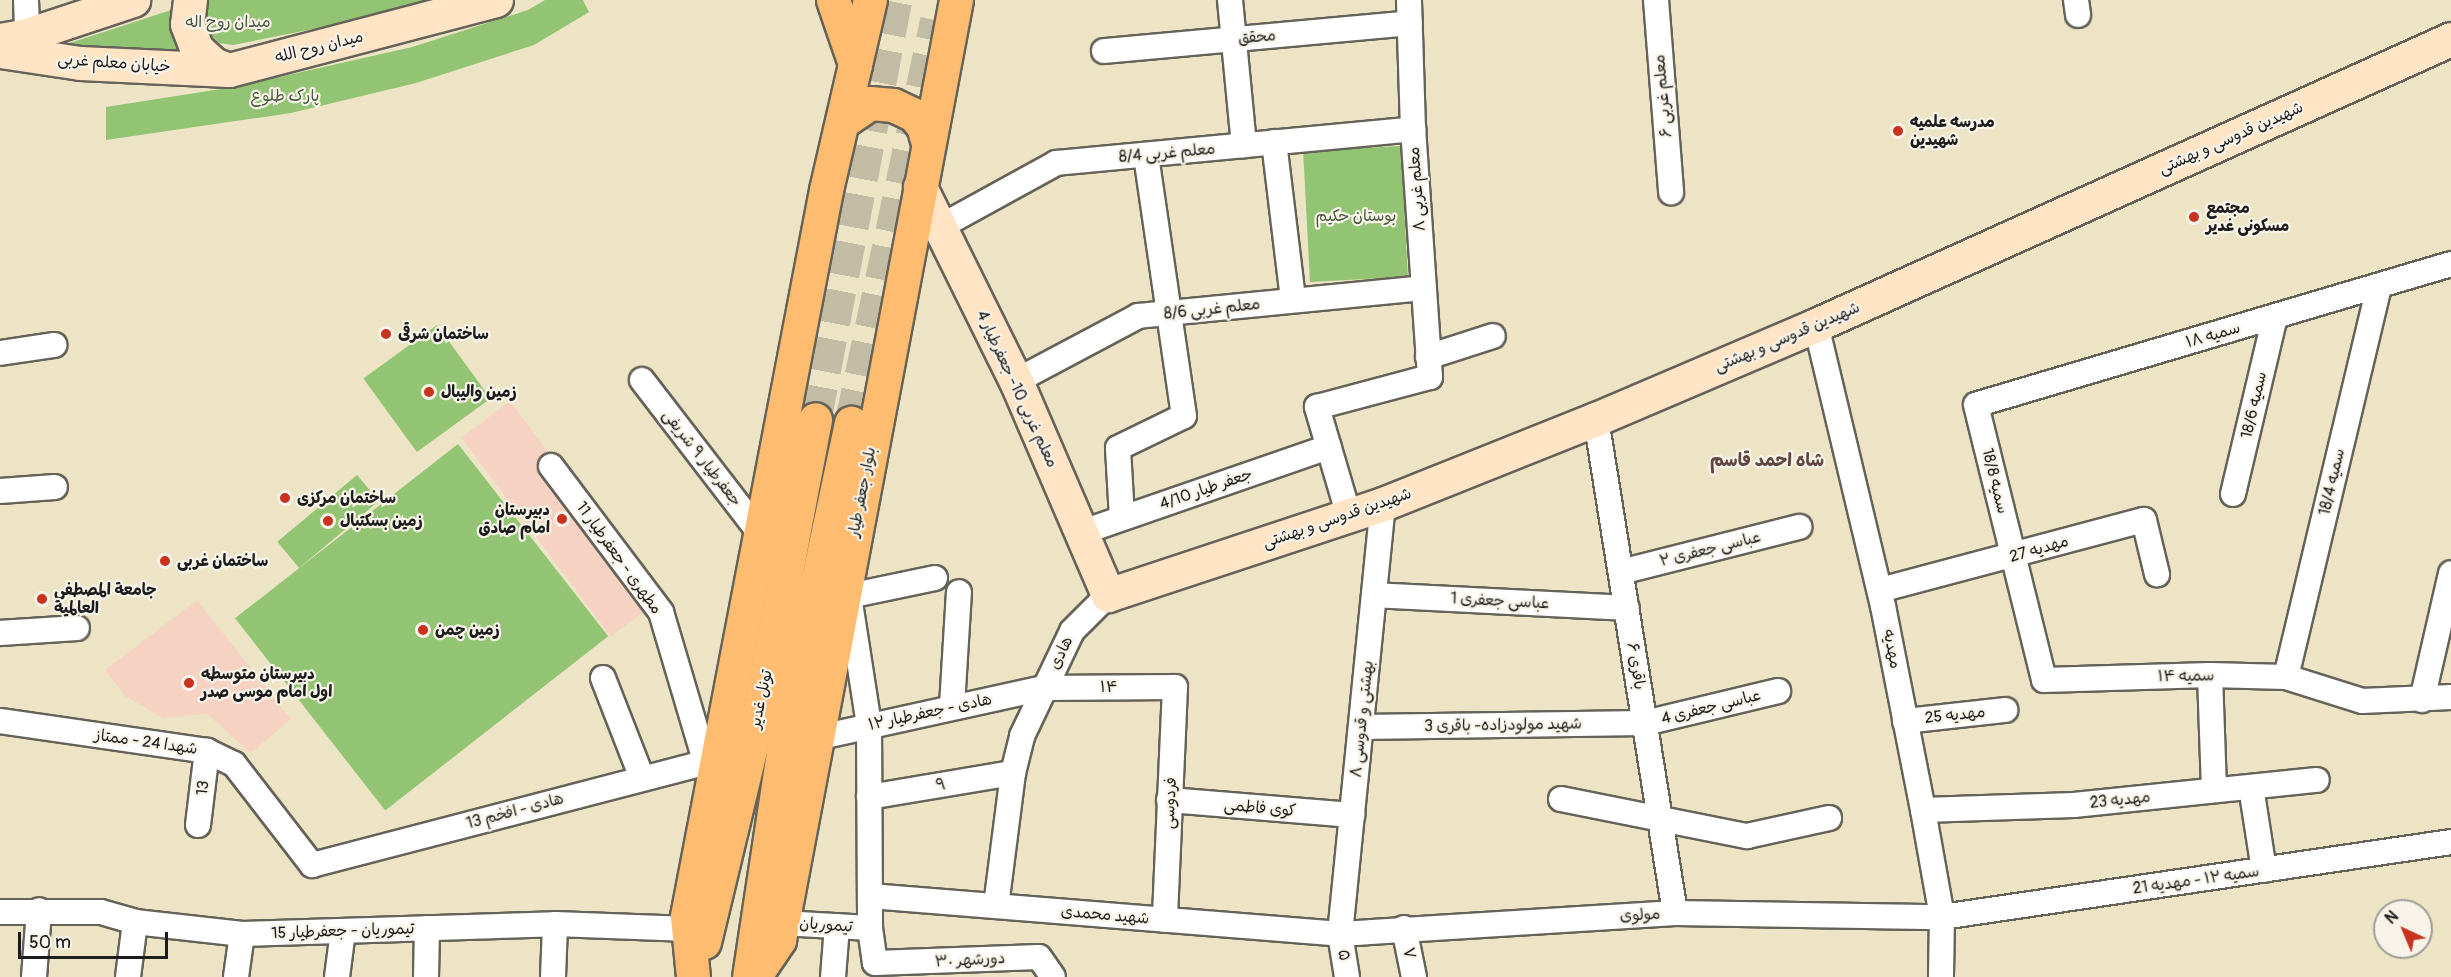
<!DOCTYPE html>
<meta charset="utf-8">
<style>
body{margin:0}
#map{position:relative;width:2451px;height:977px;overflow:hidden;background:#ede4c6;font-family:Pangolin,"Playpen Sans Arabic",sans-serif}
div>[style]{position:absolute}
.built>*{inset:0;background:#f6d2c3;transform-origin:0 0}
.green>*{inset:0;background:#92c474;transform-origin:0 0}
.primary-tunnel>*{height:33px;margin-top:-16.5px;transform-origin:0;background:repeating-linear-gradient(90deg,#c3bca4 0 33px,transparent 0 49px)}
.roads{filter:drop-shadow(2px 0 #656258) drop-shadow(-2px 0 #656258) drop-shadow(0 2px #656258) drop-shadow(0 -2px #656258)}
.street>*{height:24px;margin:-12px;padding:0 12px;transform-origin:12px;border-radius:12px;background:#fff}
.secondary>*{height:33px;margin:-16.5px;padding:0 16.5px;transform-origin:16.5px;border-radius:16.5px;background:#ffe4c6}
.primary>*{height:33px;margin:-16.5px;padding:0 16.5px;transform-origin:16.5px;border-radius:16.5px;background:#febc70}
.dots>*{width:16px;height:16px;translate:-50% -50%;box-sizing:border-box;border:3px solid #f7f3e8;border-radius:50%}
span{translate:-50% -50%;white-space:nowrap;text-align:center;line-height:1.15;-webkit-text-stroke:4.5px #f7f3e8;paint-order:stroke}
.park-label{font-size:16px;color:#45573b}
.street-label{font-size:16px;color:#1c1c1c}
.poi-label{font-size:16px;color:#1c1c1c;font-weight:700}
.left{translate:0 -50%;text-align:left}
.right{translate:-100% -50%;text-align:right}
.neighbourhood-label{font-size:18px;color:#604540;font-weight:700}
.north{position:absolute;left:2373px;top:899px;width:60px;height:60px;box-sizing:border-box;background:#f7f3e8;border:2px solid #9f9d96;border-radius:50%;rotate:316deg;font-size:16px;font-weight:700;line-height:24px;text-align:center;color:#1c1c1c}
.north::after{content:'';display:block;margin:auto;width:21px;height:27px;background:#c8321e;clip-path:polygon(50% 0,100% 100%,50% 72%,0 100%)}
.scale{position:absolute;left:18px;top:932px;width:150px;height:27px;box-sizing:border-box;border:3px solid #1c1c1c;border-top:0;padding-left:8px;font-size:18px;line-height:21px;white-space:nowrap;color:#1c1c1c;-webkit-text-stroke:4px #f7f3e8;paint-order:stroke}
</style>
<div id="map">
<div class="built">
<div style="left:510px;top:401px;width:249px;height:61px;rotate:53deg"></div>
<div style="clip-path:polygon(197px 600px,291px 719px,251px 753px,207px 714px,163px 718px,125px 696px,105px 670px)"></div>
</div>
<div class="green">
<div style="clip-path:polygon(207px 0,428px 0,358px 20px,233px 45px,219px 43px,203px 27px,202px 5px)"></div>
<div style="clip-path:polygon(545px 0,583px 0,589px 12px,534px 45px,416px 83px,291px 113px,106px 140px,106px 107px,240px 86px,412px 47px,528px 10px)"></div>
<div style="clip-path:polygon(171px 10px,181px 52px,133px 52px,67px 44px)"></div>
<div style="left:1401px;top:146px;width:131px;height:98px;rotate:87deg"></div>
<div style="left:437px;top:325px;width:91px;height:91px;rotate:54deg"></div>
<div style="left:458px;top:444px;width:244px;height:283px;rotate:52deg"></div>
<div style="left:357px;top:475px;width:34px;height:104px;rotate:50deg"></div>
</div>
<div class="primary-tunnel">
<div style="left:815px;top:419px;width:427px;rotate:-79.1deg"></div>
<div style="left:851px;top:423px;width:412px;rotate:-78deg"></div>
</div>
<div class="roads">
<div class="street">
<div style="left:26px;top:0;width:35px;rotate:88deg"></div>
<div style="left:1230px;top:0;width:146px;rotate:84.5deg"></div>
<div style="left:1656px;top:0;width:193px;rotate:85.5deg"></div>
<div style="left:2076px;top:0;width:15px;rotate:82deg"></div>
<div style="left:1104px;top:51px;width:307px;rotate:-5.2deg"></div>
<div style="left:1274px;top:142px;width:159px;rotate:83.1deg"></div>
<div style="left:938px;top:228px;width:135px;rotate:-28.8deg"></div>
<div style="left:1056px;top:163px;width:359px;rotate:-5.4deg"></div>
<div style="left:2451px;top:264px;width:495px;rotate:163.5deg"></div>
<div style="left:1976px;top:405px;width:283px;rotate:76.1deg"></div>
<div style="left:2044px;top:680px;width:166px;rotate:-1.7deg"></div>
<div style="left:2210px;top:675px;width:76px;rotate:1.5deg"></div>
<div style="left:2286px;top:677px;width:80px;rotate:17.5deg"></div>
<div style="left:2362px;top:701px;width:89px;rotate:-2.6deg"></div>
<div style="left:1816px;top:325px;width:289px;rotate:76.6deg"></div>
<div style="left:1883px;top:606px;width:208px;rotate:78.9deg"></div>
<div style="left:1923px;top:810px;width:109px;rotate:79.9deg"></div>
<div style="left:1942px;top:917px;width:60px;rotate:91deg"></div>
<div style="left:0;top:353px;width:55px;rotate:-8.4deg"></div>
<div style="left:1428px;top:357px;width:68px;rotate:-17.9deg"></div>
<div style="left:642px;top:380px;width:197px;rotate:52.4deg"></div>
<div style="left:1016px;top:381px;width:138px;rotate:-28deg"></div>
<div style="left:1138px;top:316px;width:287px;rotate:-5.6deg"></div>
<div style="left:1596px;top:419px;width:500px;rotate:80.91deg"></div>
<div style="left:551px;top:466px;width:183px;rotate:53deg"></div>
<div style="left:661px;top:612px;width:155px;rotate:73.5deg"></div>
<div style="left:0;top:491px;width:55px;rotate:-4.2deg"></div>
<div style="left:2233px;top:494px;width:183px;rotate:-76.7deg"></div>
<div style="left:1349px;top:516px;width:114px;rotate:-106.4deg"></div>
<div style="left:1317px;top:407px;width:117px;rotate:-14.9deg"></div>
<div style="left:1430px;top:377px;width:249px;rotate:-93.9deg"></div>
<div style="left:1413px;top:129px;width:129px;rotate:-91.8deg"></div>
<div style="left:1122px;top:518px;width:70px;rotate:-93.3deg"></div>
<div style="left:1118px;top:448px;width:73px;rotate:-25.9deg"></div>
<div style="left:1184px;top:416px;width:264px;rotate:-98.3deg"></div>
<div style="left:1083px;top:532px;width:260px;rotate:-19.1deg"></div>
<div style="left:1621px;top:572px;width:184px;rotate:-14.2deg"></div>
<div style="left:935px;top:578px;width:88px;rotate:168.2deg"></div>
<div style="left:849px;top:596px;width:131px;rotate:81.2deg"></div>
<div style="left:869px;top:725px;width:203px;rotate:89.7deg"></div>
<div style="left:870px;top:928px;width:35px;rotate:82deg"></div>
<div style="left:875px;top:963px;width:164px;rotate:-2.1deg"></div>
<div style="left:1039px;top:957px;width:24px;rotate:55deg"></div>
<div style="left:1880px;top:590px;width:273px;rotate:-14.9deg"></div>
<div style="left:2144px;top:520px;width:56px;rotate:76.5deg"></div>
<div style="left:1374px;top:595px;width:253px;rotate:2.9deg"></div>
<div style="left:0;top:633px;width:77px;rotate:-3.7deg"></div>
<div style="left:2210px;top:675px;width:115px;rotate:88deg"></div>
<div style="left:2286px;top:677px;width:402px;rotate:-76.6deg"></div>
<div style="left:603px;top:678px;width:107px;rotate:68.7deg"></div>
<div style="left:2422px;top:700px;width:130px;rotate:-77.1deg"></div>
<div style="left:952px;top:706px;width:114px;rotate:-86.5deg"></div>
<div style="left:0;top:721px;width:209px;rotate:8.2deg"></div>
<div style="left:207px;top:751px;width:30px;rotate:26deg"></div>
<div style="left:234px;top:764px;width:128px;rotate:52.3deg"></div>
<div style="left:312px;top:865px;width:421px;rotate:-14.6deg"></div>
<div style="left:1905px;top:721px;width:101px;rotate:-6.3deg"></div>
<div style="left:1361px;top:727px;width:284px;rotate:-0.8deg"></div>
<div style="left:1645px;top:723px;width:137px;rotate:-13.5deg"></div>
<div style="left:816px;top:738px;width:233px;rotate:-12.4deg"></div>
<div style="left:1044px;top:688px;width:131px;rotate:-0.4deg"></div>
<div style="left:1175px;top:687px;width:233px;rotate:92.5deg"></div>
<div style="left:2251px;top:787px;width:84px;rotate:81.1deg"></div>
<div style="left:869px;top:797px;width:146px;rotate:-9.5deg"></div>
<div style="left:1561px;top:799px;width:190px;rotate:11.3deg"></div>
<div style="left:1747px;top:836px;width:84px;rotate:-12.4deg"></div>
<div style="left:1169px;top:800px;width:184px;rotate:4.7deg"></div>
<div style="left:1923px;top:810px;width:151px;rotate:-1.9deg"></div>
<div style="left:2074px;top:805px;width:244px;rotate:-5.9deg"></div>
<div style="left:198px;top:825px;width:75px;rotate:-83.1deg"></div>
<div style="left:870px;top:896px;width:472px;rotate:4.6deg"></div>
<div style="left:1340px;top:934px;width:336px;rotate:-3.6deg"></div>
<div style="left:1675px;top:913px;width:267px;rotate:0.9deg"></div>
<div style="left:1942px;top:917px;width:514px;rotate:-8.38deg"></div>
<div style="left:996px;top:906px;width:134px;rotate:-82.7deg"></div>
<div style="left:1013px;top:773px;width:38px;rotate:-76deg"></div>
<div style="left:1022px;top:736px;width:116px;rotate:-64.5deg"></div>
<div style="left:1072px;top:631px;width:51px;rotate:-45deg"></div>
<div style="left:0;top:912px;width:101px"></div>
<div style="left:101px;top:912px;width:35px;rotate:16deg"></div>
<div style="left:135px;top:922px;width:108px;rotate:6.4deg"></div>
<div style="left:242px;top:934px;width:313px;rotate:-1.8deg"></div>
<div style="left:555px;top:924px;width:134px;rotate:2.1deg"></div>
<div style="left:782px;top:923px;width:88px;rotate:3.3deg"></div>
<div style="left:1404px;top:928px;width:50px;rotate:78.5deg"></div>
<div style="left:34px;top:977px;width:67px;rotate:-85.7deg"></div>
<div style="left:128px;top:977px;width:55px;rotate:-82.7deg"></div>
<div style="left:236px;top:977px;width:43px;rotate:-82.1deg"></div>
<div style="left:337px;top:977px;width:46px;rotate:-82.6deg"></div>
<div style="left:426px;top:977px;width:49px;rotate:-88.8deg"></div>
<div style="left:553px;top:977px;width:53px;rotate:-87.8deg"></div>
<div style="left:833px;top:977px;width:51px;rotate:-85.5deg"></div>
<div style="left:1347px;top:977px;width:44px;rotate:-99.2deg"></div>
<div style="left:1340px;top:934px;width:432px;rotate:-84.3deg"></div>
</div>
<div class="secondary">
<div style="left:190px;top:0;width:24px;rotate:97deg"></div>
<div style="left:187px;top:24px;width:26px;rotate:69deg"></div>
<div style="left:196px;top:48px;width:23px;rotate:43deg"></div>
<div style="left:213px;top:64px;width:17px;rotate:21deg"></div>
<div style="left:229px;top:70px;width:276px;rotate:-14.7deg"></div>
<div style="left:0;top:40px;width:27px;rotate:-10deg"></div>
<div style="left:27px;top:35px;width:112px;rotate:-18.3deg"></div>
<div style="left:0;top:51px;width:81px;rotate:8.5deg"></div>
<div style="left:80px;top:63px;width:148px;rotate:2.7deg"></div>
<div style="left:920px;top:187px;width:216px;rotate:63.7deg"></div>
<div style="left:1016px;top:381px;width:233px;rotate:66.7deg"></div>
<div style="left:1108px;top:595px;width:290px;rotate:-18.3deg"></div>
<div style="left:1383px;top:504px;width:229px;rotate:-21.8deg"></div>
<div style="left:1596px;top:419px;width:239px;rotate:-23.1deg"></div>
<div style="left:1816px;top:325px;width:696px;rotate:-24.25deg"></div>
</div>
<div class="primary">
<div style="left:833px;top:0;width:68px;rotate:71deg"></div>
<div style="left:842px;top:122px;width:34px;rotate:-34deg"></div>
<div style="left:870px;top:103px;width:23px;rotate:5deg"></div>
<div style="left:893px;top:105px;width:23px;rotate:25deg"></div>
<div style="left:914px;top:115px;width:14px;rotate:51deg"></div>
<div style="left:923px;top:126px;width:18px;rotate:74deg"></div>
<div style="left:704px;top:942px;width:236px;rotate:-76.5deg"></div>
<div style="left:759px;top:713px;width:299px;rotate:-79.2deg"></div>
<div style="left:693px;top:977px;width:61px;rotate:-95.6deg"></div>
<div style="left:687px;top:916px;width:739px;rotate:-79.16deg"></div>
<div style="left:826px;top:190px;width:195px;rotate:-77deg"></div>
<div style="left:749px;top:977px;width:261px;rotate:-81.4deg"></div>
<div style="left:788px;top:719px;width:303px;rotate:-78deg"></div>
<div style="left:754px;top:977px;width:45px;rotate:-56deg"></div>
<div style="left:779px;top:940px;width:957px;rotate:-79.34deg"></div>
</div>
</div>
<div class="dots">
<div style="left:1898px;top:131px;background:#c8321e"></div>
<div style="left:2194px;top:217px;background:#c8321e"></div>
<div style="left:386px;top:334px;background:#c8321e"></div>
<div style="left:429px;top:392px;background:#c8321e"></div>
<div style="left:285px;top:498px;background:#c8321e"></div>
<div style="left:562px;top:519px;background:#c8321e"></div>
<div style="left:328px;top:521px;background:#c8321e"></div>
<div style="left:165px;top:561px;background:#c8321e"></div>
<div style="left:42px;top:599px;background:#c8321e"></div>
<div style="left:423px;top:630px;background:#c8321e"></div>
<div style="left:189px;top:683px;background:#c8321e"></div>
</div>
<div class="park-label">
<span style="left:228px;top:22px">میدان روح اله</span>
<span style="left:285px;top:96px">پارک طلوع</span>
<span style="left:1356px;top:216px">بوستان حکیم</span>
</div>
<div class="street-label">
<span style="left:1257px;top:37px;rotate:-5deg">محقق</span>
<span style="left:319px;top:47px;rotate:-14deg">میدان روح الله</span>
<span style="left:114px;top:63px;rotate:4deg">خیابان معلم غربی</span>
<span style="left:1663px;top:96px;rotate:-95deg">معلم غربی ۶</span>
<span style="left:2231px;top:138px;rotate:-24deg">شهیدین قدوسی و بهشتی</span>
<span style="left:1167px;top:153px;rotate:-5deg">معلم غربی 8/4</span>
<span style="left:1417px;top:189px;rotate:-94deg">معلم غربی ۸</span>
<span style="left:1212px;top:309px;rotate:-6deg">معلم غربی 8/6</span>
<span style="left:2213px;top:335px;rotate:-16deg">سمیه ۱۸</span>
<span style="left:1787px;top:337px;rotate:-23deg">شهیدین قدوسی و بهشتی</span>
<span style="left:1017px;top:389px;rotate:65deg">معلم غربی 10- جعفرطیار 4</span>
<span style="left:2254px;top:405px;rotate:-77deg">سمیه 18/6</span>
<span style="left:702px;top:458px;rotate:52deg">جعفرطیار ۹ شریفی</span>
<span style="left:1995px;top:481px;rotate:76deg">سمیه 18/8</span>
<span style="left:2332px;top:482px;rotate:-77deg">سمیه 18/4</span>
<span style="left:1206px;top:489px;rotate:-19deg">جعفر طیار 4/10</span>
<span style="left:862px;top:492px;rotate:-79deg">بلوار جعفر طیار</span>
<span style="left:1337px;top:518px;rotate:-19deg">شهیدین قدوسی و بهشتی</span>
<span style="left:1710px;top:549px;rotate:-14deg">عباسی جعفری ۲</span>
<span style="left:2039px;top:549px;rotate:-16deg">مهدیه 27</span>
<span style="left:619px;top:558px;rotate:54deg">مطهری - جعفرطیار 11</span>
<span style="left:1500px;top:601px;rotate:3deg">عباسی جعفری 1</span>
<span style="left:1892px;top:649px;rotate:79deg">مهدیه</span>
<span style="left:1061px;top:653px;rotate:-64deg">هادی</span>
<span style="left:1636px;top:666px;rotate:81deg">۶ باقری</span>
<span style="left:2186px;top:676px;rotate:-1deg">سمیه ۱۴</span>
<span style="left:1109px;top:687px">۱۴</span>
<span style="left:761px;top:699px;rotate:-78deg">تونل غدیر</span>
<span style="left:1711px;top:707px;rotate:-14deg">عباسی جعفری 4</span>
<span style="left:930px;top:712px;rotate:-12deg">هادی - جعفرطیار ۱۲</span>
<span style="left:1955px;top:715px;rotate:-6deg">مهدیه 25</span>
<span style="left:1362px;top:719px;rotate:-84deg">بهشتی و قدوسی ۸</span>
<span style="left:1503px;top:725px;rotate:-1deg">شهید مولودزاده- باقری 3</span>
<span style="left:146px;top:742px;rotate:8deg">شهدا 24 - ممتاز</span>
<span style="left:941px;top:785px;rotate:-9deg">۹</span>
<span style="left:203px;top:788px;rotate:-83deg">13</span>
<span style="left:2120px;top:800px;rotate:-6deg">مهدیه 23</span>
<span style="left:1170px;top:803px;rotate:-87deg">فردوسی</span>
<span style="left:1260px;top:808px;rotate:5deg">کوی فاطمی</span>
<span style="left:515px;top:811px;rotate:-15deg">هادی - افخم 13</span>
<span style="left:2196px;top:880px;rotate:-8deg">سمیه ۱۲ - مهدیه 21</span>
<span style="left:1105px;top:915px;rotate:5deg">شهید محمدی</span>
<span style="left:1640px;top:915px;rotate:-3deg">مولوی</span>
<span style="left:826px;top:925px;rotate:4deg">تیموریان</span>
<span style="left:343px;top:931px;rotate:-2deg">تیموریان - جعفرطیار 15</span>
<span style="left:1409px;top:953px;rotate:78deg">۷</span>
<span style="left:1344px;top:955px;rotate:80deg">۵</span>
<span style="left:970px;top:960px;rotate:-3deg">دورشهر ۳۰</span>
</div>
<div class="poi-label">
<span class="left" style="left:1910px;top:131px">مدرسه علمیه<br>شهیدین</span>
<span class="left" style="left:2206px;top:217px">مجتمع<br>مسکونی غدیر</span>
<span class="left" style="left:398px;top:334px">ساختمان شرقی</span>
<span class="left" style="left:441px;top:392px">زمین والیبال</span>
<span class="left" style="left:297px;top:498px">ساختمان مرکزی</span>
<span class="right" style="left:550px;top:519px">دبیرستان<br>امام صادق</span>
<span class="left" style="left:340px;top:521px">زمین بسکتبال</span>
<span class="left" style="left:177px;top:561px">ساختمان غربی</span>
<span class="left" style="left:54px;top:599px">جامعة المصطفی<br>العالمیة</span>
<span class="left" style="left:435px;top:630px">زمین چمن</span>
<span class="left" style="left:201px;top:683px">دبیرستان متوسطه<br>اول امام موسی صدر</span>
</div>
<div class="neighbourhood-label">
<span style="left:1767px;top:461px">شاه احمد قاسم</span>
</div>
<div class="north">N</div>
<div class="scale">50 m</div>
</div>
